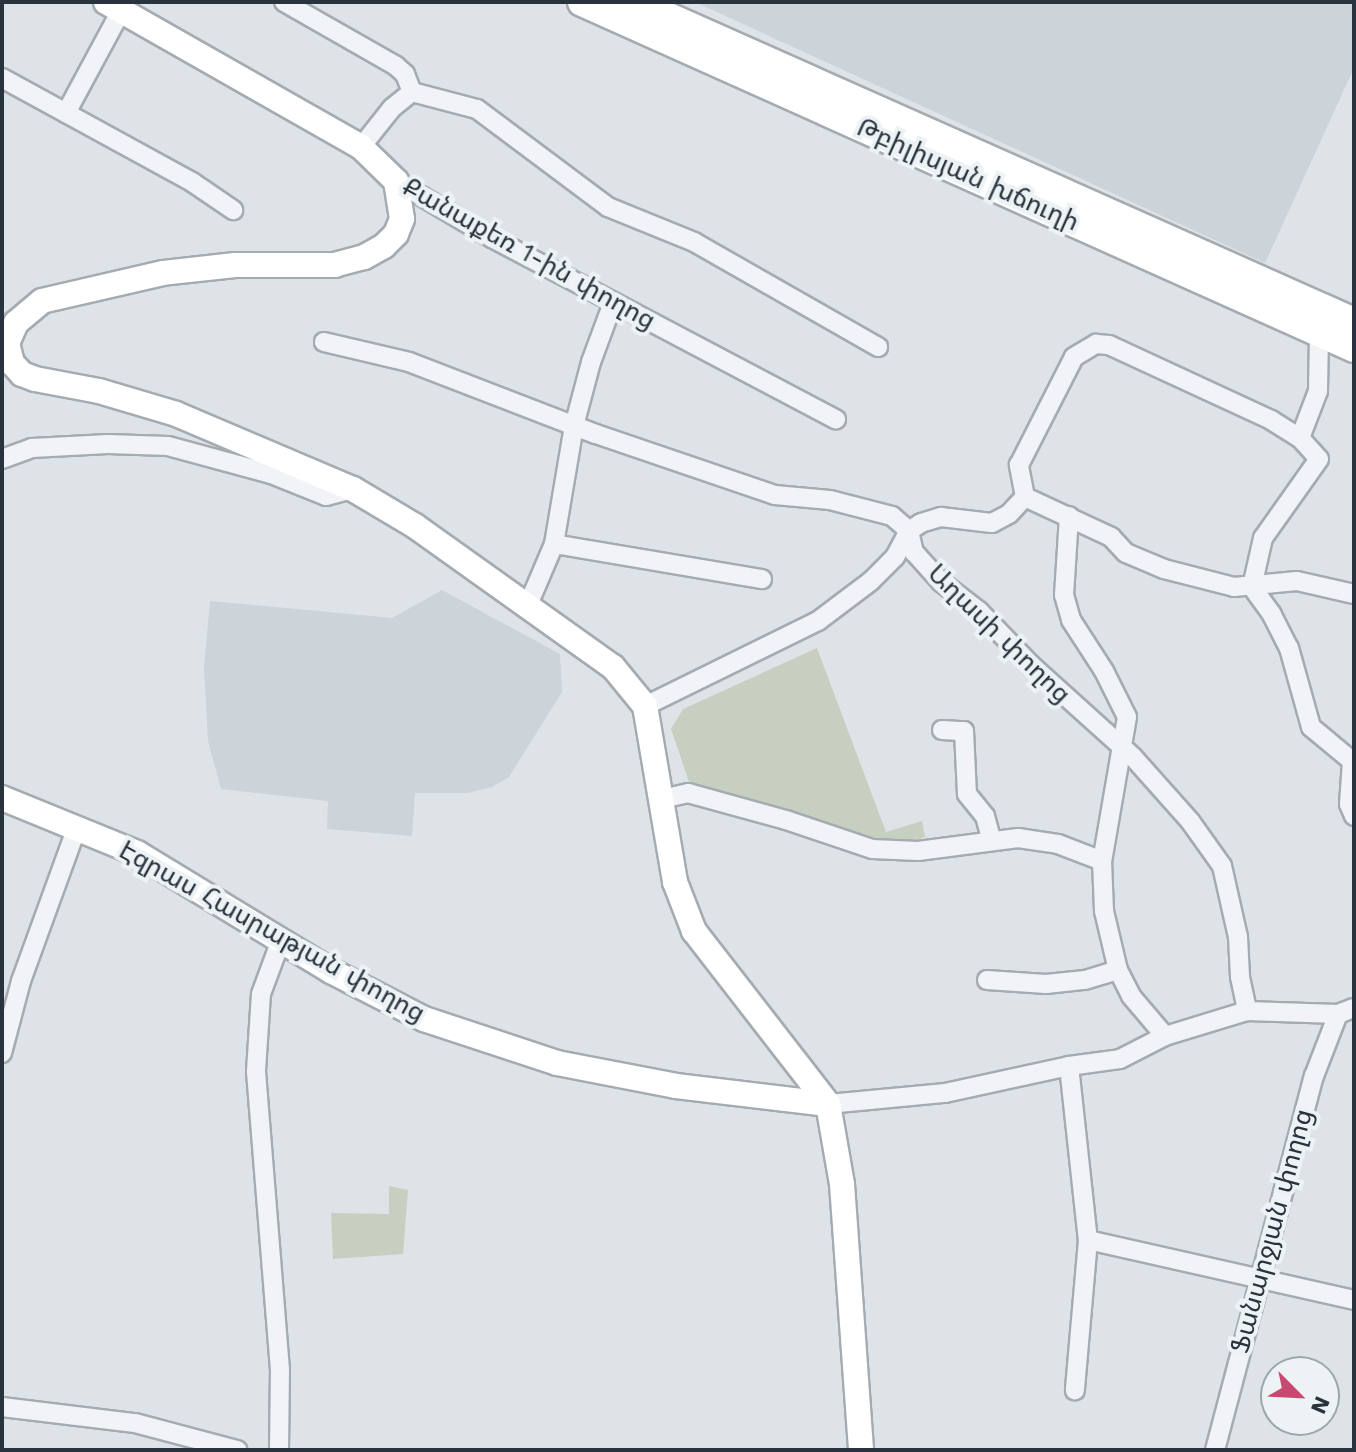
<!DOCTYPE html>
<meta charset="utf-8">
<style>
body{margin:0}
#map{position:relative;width:1356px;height:1452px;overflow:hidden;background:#dee3e7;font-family:"Work Sans","Noto Sans Armenian",sans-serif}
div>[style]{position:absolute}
.built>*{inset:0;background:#ccd3d9}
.green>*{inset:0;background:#c7d0c0}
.roads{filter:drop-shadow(2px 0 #a4abb1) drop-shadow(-2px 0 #a4abb1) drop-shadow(0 2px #a4abb1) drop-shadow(0 -2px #a4abb1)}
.street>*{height:18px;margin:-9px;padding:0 9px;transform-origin:9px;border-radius:9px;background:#f1f3f6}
.secondary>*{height:24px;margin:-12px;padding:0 12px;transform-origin:12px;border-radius:12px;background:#fff}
.primary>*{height:28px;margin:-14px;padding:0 14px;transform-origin:14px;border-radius:14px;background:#fff}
span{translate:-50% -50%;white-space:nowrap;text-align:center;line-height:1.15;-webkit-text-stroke:8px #edf2f5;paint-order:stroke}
.street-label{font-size:26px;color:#28333d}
.frame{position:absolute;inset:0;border:4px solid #28333d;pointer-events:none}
.north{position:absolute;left:1260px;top:1356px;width:80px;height:80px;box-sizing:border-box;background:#edf2f5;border:2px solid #9ea6ab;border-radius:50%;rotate:114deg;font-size:22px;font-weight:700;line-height:32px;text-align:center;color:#28333d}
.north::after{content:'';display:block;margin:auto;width:28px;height:36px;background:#c74972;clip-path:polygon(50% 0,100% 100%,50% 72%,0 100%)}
</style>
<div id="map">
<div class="built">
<div style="clip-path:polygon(695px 2px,1354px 2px,1354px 68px,1265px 263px)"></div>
<div style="clip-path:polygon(442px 590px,560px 654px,562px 692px,509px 777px,492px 787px,468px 793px,415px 793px,412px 836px,327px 829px,328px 801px,221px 789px,208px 741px,204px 668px,210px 601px,392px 618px)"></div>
</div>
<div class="green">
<div style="clip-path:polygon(817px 648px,886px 832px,922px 821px,925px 837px,904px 844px,877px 844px,690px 785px,671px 729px,683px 709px)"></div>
<div style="clip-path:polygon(389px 1186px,408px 1190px,403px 1254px,333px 1259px,331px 1213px,389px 1214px)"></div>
</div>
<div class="roads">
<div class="street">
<div style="left:284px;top:2px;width:129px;rotate:29.7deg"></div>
<div style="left:396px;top:66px;width:12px;rotate:42deg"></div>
<div style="left:405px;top:74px;width:19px;rotate:69deg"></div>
<div style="left:2px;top:78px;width:217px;rotate:28.7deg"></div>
<div style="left:192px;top:182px;width:50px;rotate:34.3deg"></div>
<div style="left:412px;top:92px;width:67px;rotate:14.7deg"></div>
<div style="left:477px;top:109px;width:164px;rotate:36.8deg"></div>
<div style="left:608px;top:207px;width:93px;rotate:22.1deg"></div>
<div style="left:694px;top:242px;width:212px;rotate:29.7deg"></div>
<div style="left:66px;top:113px;width:116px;rotate:-61.7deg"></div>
<div style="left:361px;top:147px;width:50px;rotate:-51.5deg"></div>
<div style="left:392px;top:108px;width:26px;rotate:-39deg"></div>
<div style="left:396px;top:181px;width:112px;rotate:30.7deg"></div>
<div style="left:492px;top:238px;width:389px;rotate:27.8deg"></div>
<div style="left:324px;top:342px;width:87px;rotate:13.2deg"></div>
<div style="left:409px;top:362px;width:200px;rotate:21.1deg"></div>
<div style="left:596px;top:434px;width:189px;rotate:18.8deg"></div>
<div style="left:775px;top:495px;width:55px;rotate:5.2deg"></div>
<div style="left:830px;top:500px;width:64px;rotate:14.5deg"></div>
<div style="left:892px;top:516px;width:23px;rotate:41deg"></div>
<div style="left:909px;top:531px;width:22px;rotate:77deg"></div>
<div style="left:914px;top:552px;width:40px;rotate:48deg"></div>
<div style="left:941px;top:582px;width:48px;rotate:37.3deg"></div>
<div style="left:979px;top:611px;width:75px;rotate:46.1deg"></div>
<div style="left:1031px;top:665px;width:137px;rotate:42deg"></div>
<div style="left:1133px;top:757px;width:86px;rotate:48.3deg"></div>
<div style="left:1190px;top:821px;width:55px;rotate:54.6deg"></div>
<div style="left:1222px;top:866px;width:73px;rotate:77.3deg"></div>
<div style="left:1238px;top:937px;width:40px;rotate:87.1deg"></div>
<div style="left:1240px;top:977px;width:35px;rotate:78deg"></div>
<div style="left:1300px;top:438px;width:50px;rotate:-69deg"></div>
<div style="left:1318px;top:391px;width:59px;rotate:-89deg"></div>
<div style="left:2px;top:459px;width:32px;rotate:-20deg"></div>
<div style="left:32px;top:448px;width:76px;rotate:-3deg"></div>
<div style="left:108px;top:444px;width:60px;rotate:1.9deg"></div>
<div style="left:168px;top:446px;width:107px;rotate:15.2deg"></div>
<div style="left:271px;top:474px;width:59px;rotate:21.8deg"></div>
<div style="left:326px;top:496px;width:28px;rotate:-15deg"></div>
<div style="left:1025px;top:497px;width:33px;rotate:-101deg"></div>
<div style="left:1019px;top:465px;width:121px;rotate:-63deg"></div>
<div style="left:1074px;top:357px;width:26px;rotate:-31deg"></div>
<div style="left:1096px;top:344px;width:13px;rotate:4deg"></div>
<div style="left:1109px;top:345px;width:179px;rotate:24.8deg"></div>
<div style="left:1271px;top:420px;width:34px;rotate:32deg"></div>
<div style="left:1300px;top:438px;width:28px;rotate:48deg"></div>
<div style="left:1319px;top:459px;width:97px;rotate:125.3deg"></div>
<div style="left:1263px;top:538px;width:50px;rotate:102.7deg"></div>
<div style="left:1025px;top:497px;width:95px;rotate:24.9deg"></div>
<div style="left:1111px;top:537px;width:22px;rotate:47deg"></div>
<div style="left:1126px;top:553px;width:41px;rotate:22.8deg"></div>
<div style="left:1164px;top:569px;width:72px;rotate:14.4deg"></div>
<div style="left:1234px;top:587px;width:63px;rotate:-5.4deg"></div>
<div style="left:1297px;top:581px;width:58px;rotate:12.8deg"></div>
<div style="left:1069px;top:516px;width:79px;rotate:93.6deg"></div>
<div style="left:1064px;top:595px;width:26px;rotate:74deg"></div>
<div style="left:1071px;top:620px;width:61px;rotate:57.1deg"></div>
<div style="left:1104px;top:671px;width:51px;rotate:63.4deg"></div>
<div style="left:1127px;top:717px;width:146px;rotate:99.8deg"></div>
<div style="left:1102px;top:861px;width:50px;rotate:87.7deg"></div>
<div style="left:1104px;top:911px;width:61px;rotate:76.7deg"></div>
<div style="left:1118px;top:970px;width:29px;rotate:63deg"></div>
<div style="left:1131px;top:996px;width:52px;rotate:49.6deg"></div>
<div style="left:554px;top:544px;width:211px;rotate:9.6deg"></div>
<div style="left:1252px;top:587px;width:34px;rotate:54deg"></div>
<div style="left:1272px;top:615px;width:37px;rotate:63deg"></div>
<div style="left:1289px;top:648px;width:82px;rotate:74.4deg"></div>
<div style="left:1311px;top:727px;width:53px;rotate:39.7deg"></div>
<div style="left:1352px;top:761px;width:43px;rotate:94deg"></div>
<div style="left:1349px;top:804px;width:13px;rotate:67deg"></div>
<div style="left:528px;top:605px;width:66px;rotate:-66.9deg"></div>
<div style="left:554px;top:544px;width:120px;rotate:-80.4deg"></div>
<div style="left:574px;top:426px;width:66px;rotate:-75.1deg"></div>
<div style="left:591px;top:362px;width:63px;rotate:-69.6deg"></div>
<div style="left:645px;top:706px;width:193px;rotate:-26.2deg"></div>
<div style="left:818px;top:621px;width:66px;rotate:-37deg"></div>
<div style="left:871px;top:581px;width:34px;rotate:-45deg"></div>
<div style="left:895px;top:557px;width:30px;rotate:-62deg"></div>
<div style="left:909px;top:531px;width:14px;rotate:-34deg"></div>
<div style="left:921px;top:523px;width:21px;rotate:-17deg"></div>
<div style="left:941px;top:517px;width:51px;rotate:6.7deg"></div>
<div style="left:992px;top:523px;width:19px;rotate:-28deg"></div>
<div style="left:1009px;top:514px;width:23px;rotate:-47deg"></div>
<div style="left:942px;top:730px;width:22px;rotate:3deg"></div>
<div style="left:964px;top:731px;width:63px;rotate:87.3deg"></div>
<div style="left:967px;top:794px;width:28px;rotate:51deg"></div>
<div style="left:985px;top:816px;width:24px;rotate:75deg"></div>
<div style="left:662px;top:799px;width:27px;rotate:-13deg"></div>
<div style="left:688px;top:793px;width:102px;rotate:15.4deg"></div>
<div style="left:786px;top:820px;width:91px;rotate:18.6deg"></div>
<div style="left:872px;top:849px;width:46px;rotate:2.5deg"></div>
<div style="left:918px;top:851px;width:101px;rotate:-7.4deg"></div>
<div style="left:1018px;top:838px;width:40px;rotate:8.5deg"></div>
<div style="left:1058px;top:844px;width:47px;rotate:21.1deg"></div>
<div style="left:987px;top:980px;width:59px;rotate:3.9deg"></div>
<div style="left:1046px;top:984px;width:39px;rotate:-6deg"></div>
<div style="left:1085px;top:980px;width:34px;rotate:-17deg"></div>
<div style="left:2px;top:1053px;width:74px;rotate:-75.2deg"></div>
<div style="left:21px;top:981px;width:164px;rotate:-70deg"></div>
<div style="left:1069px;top:1066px;width:175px;rotate:83.8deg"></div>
<div style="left:1088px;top:1240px;width:151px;rotate:95deg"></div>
<div style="left:828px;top:1104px;width:118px;rotate:-5.4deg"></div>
<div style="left:945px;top:1093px;width:127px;rotate:-12.3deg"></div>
<div style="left:1069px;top:1066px;width:51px;rotate:-7.8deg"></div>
<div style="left:1120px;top:1059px;width:51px;rotate:-27.1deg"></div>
<div style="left:1165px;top:1036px;width:86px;rotate:-17deg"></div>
<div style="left:1247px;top:1011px;width:91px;rotate:1.9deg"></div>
<div style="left:1338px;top:1014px;width:17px;rotate:-21deg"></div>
<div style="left:1088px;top:1240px;width:273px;rotate:12.7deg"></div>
<div style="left:2px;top:1407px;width:134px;rotate:6.9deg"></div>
<div style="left:135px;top:1423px;width:106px;rotate:14.8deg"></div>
<div style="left:279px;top:1450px;width:80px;rotate:-89.3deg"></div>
<div style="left:280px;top:1370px;width:300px;rotate:-94.6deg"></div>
<div style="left:256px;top:1071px;width:77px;rotate:-86.3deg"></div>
<div style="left:261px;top:994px;width:58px;rotate:-69.7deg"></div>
<div style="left:1215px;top:1450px;width:387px;rotate:-75.2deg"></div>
<div style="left:1314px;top:1076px;width:66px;rotate:-68.8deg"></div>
</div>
<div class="secondary">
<div style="left:106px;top:2px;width:293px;rotate:29.6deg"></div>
<div style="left:361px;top:147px;width:49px;rotate:44.2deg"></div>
<div style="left:396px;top:181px;width:38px;rotate:81deg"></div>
<div style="left:402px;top:219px;width:16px;rotate:112deg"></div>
<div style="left:396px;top:234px;width:17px;rotate:135deg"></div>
<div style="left:384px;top:246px;width:23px;rotate:151deg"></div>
<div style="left:364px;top:257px;width:30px;rotate:165deg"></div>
<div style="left:335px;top:265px;width:100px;rotate:180deg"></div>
<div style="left:235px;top:265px;width:72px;rotate:173.7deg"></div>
<div style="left:163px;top:273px;width:124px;rotate:167deg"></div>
<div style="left:42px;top:301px;width:34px;rotate:140deg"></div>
<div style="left:16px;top:323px;width:22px;rotate:114deg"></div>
<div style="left:7px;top:343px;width:21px;rotate:76deg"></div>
<div style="left:12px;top:363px;width:15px;rotate:48deg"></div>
<div style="left:22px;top:374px;width:14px;rotate:21deg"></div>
<div style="left:35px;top:379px;width:65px;rotate:10.6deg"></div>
<div style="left:99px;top:391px;width:80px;rotate:16.6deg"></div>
<div style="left:176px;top:414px;width:192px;rotate:23deg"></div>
<div style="left:353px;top:489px;width:72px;rotate:30.8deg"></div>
<div style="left:415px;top:526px;width:243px;rotate:35.5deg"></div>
<div style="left:613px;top:667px;width:50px;rotate:50.6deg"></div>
<div style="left:645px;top:706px;width:179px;rotate:80.3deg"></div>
<div style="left:675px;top:882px;width:53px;rotate:68.8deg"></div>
<div style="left:694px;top:931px;width:219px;rotate:52.2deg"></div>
<div style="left:828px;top:1104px;width:81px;rotate:80.1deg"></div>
<div style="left:842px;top:1184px;width:267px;rotate:85.9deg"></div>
<div style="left:2px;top:798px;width:146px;rotate:22.2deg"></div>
<div style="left:137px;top:853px;width:227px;rotate:31.3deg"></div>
<div style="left:331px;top:971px;width:105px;rotate:27.3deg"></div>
<div style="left:424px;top:1019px;width:140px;rotate:18.3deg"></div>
<div style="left:557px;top:1063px;width:121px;rotate:10.9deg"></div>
<div style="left:676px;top:1086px;width:153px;rotate:6.8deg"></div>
</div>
<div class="primary">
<div style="left:582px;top:2px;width:846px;rotate:24.14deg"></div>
<div style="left:635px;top:2px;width:787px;rotate:23.99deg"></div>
</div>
</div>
<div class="street-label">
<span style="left:968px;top:175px;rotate:24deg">Թբիլիսյան խճուղի</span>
<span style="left:529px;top:254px;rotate:29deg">Քանաքեռ 1-ին փողոց</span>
<span style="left:999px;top:634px;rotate:44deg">Աղասի փողոց</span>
<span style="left:272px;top:932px;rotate:29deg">Էզրաս Հասրաթյան փողոց</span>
<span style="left:1272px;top:1231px;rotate:-75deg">Ֆանարջյան փողոց</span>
</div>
<div class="frame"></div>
<div class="north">N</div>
</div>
